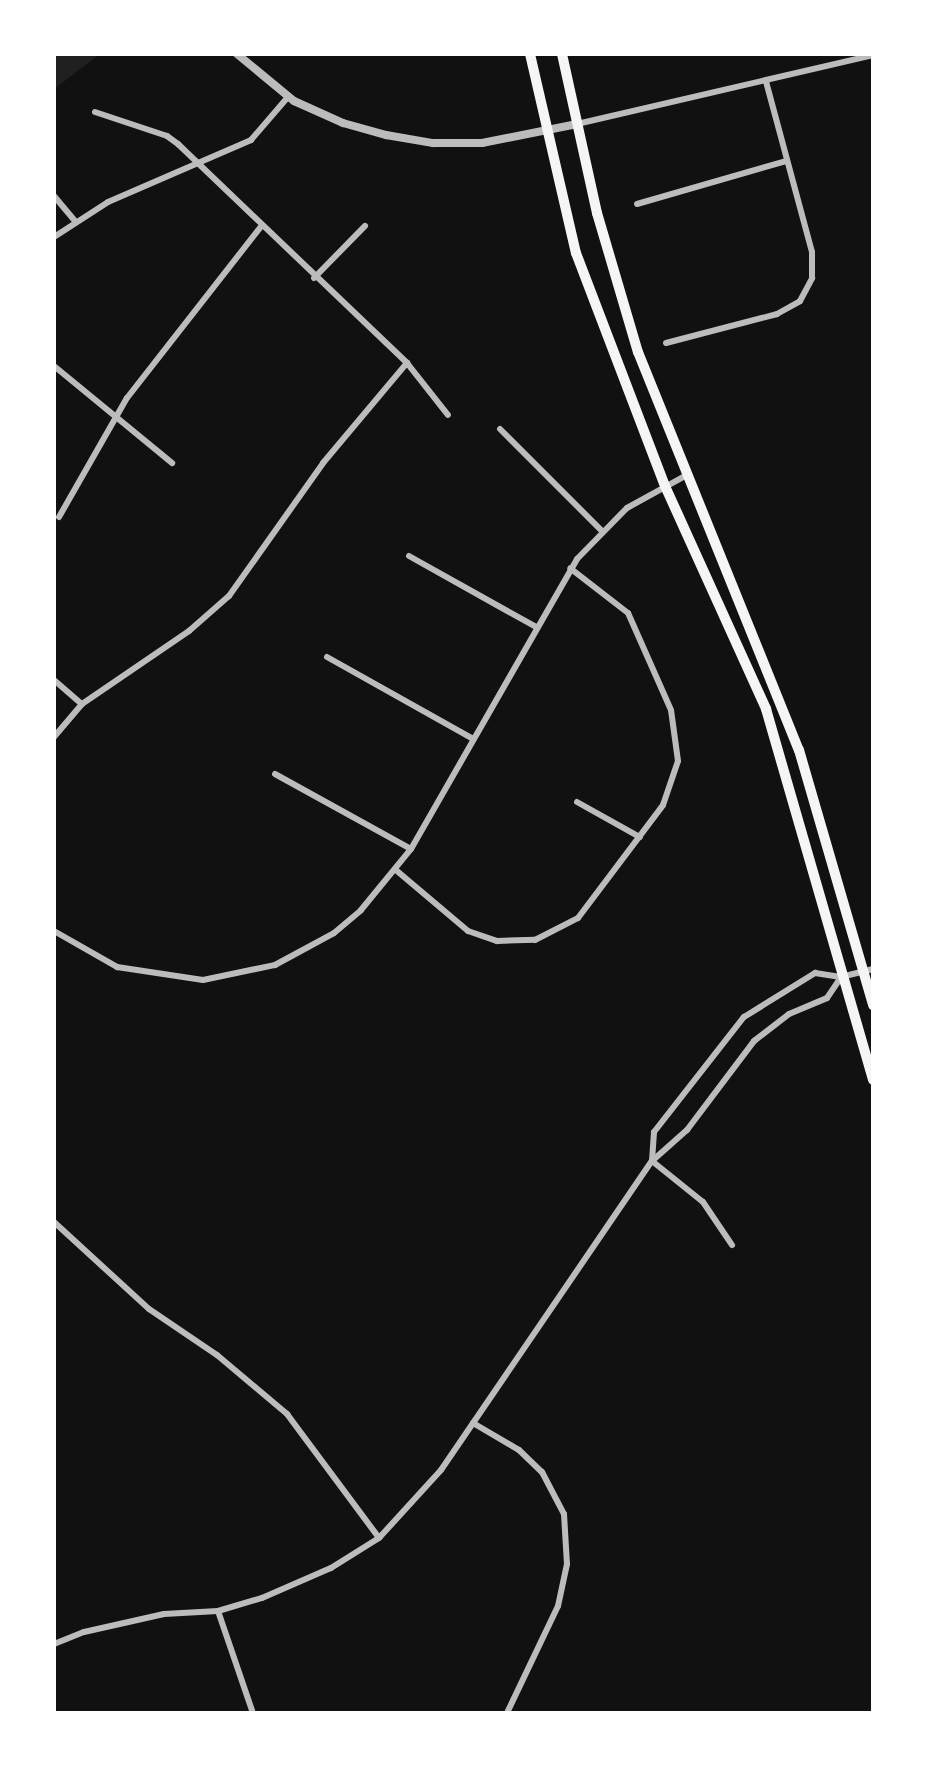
<!DOCTYPE html>
<style>
body{margin:0}
#map{position:relative;width:927px;height:1767px;overflow:hidden;background:#111;font-family:Spectral,serif}
div>[style]{position:absolute}
.green>*{inset:0;background:#202020}
.minor>*{height:6px;margin:-3px;padding:0 3px;transform-origin:3px;border-radius:3px;background:#bcbcbc}
.tertiary>*{height:8px;margin:-4px;padding:0 4px;transform-origin:4px;border-radius:4px;background:#bcbcbc}
.primary>*{height:10px;margin:-5px;padding:0 5px;transform-origin:5px;border-radius:5px;background:#f5f5f5}
span{translate:-50% -50%;white-space:nowrap;text-align:center;line-height:1.15;-webkit-text-stroke:8px #fff;paint-order:stroke}
.frame{position:absolute;inset:0;border:56px solid #fff;pointer-events:none}
</style>
<div id="map">
<div class="green">
<div style="clip-path:polygon(54px 54px,100px 54px,54px 89px)"></div>
</div>
<div class="minor">
<div style="left:95px;top:112px;width:76px;rotate:18.4deg"></div>
<div style="left:167px;top:136px;width:14px;rotate:36deg"></div>
<div style="left:178px;top:144px;width:317px;rotate:43.7deg"></div>
<div style="left:407px;top:363px;width:66px;rotate:51.7deg"></div>
<div style="left:577px;top:124px;width:304px;rotate:-13.1deg"></div>
<div style="left:54px;top:196px;width:34px;rotate:50deg"></div>
<div style="left:637px;top:204px;width:155px;rotate:-16.1deg"></div>
<div style="left:54px;top:237px;width:64px;rotate:-32.9deg"></div>
<div style="left:108px;top:202px;width:156px;rotate:-23.4deg"></div>
<div style="left:251px;top:140px;width:57px;rotate:-49.3deg"></div>
<div style="left:314px;top:278px;width:73px;rotate:-45.6deg"></div>
<div style="left:666px;top:343px;width:115px;rotate:-14.6deg"></div>
<div style="left:777px;top:314px;width:26px;rotate:-29deg"></div>
<div style="left:800px;top:301px;width:26px;rotate:-62deg"></div>
<div style="left:812px;top:278px;width:26px;rotate:-90deg"></div>
<div style="left:812px;top:252px;width:177px;rotate:-105.1deg"></div>
<div style="left:54px;top:366px;width:153px;rotate:39.4deg"></div>
<div style="left:500px;top:429px;width:144px;rotate:45deg"></div>
<div style="left:59px;top:517px;width:137px;rotate:-60.3deg"></div>
<div style="left:127px;top:398px;width:216px;rotate:-52deg"></div>
<div style="left:409px;top:556px;width:145px;rotate:29.2deg"></div>
<div style="left:327px;top:657px;width:167px;rotate:29.3deg"></div>
<div style="left:54px;top:680px;width:37px;rotate:41deg"></div>
<div style="left:54px;top:737px;width:43px;rotate:-49.7deg"></div>
<div style="left:82px;top:704px;width:130px;rotate:-34.3deg"></div>
<div style="left:189px;top:631px;width:53px;rotate:-41.2deg"></div>
<div style="left:229px;top:596px;width:163px;rotate:-54.7deg"></div>
<div style="left:323px;top:463px;width:131px;rotate:-50deg"></div>
<div style="left:275px;top:774px;width:155px;rotate:28.9deg"></div>
<div style="left:577px;top:802px;width:72px;rotate:29.1deg"></div>
<div style="left:397px;top:871px;width:93px;rotate:40.2deg"></div>
<div style="left:468px;top:931px;width:31px;rotate:19deg"></div>
<div style="left:497px;top:941px;width:38px;rotate:-2deg"></div>
<div style="left:535px;top:940px;width:48px;rotate:-27.1deg"></div>
<div style="left:578px;top:918px;width:141px;rotate:-53deg"></div>
<div style="left:663px;top:805px;width:46px;rotate:-71.2deg"></div>
<div style="left:678px;top:761px;width:51px;rotate:-97.8deg"></div>
<div style="left:671px;top:710px;width:106px;rotate:-113.9deg"></div>
<div style="left:628px;top:613px;width:73px;rotate:-142.2deg"></div>
<div style="left:54px;top:931px;width:73px;rotate:29.7deg"></div>
<div style="left:117px;top:967px;width:87px;rotate:8.6deg"></div>
<div style="left:203px;top:980px;width:74px;rotate:-11.8deg"></div>
<div style="left:275px;top:965px;width:67px;rotate:-28.5deg"></div>
<div style="left:334px;top:933px;width:35px;rotate:-40deg"></div>
<div style="left:361px;top:910px;width:79px;rotate:-50.7deg"></div>
<div style="left:411px;top:849px;width:334px;rotate:-60.2deg"></div>
<div style="left:577px;top:559px;width:71px;rotate:-45.6deg"></div>
<div style="left:627px;top:508px;width:66px;rotate:-28.9deg"></div>
<div style="left:652px;top:1161px;width:29px;rotate:-86deg"></div>
<div style="left:654px;top:1132px;width:146px;rotate:-52deg"></div>
<div style="left:744px;top:1017px;width:84px;rotate:-31.8deg"></div>
<div style="left:815px;top:973px;width:26px;rotate:9deg"></div>
<div style="left:841px;top:977px;width:33px;rotate:-14deg"></div>
<div style="left:652px;top:1161px;width:65px;rotate:38.8deg"></div>
<div style="left:703px;top:1202px;width:52px;rotate:56deg"></div>
<div style="left:54px;top:1222px;width:129px;rotate:42.5deg"></div>
<div style="left:149px;top:1309px;width:82px;rotate:34.1deg"></div>
<div style="left:217px;top:1355px;width:92px;rotate:40.1deg"></div>
<div style="left:287px;top:1414px;width:154px;rotate:53.4deg"></div>
<div style="left:473px;top:1423px;width:53px;rotate:30.4deg"></div>
<div style="left:519px;top:1450px;width:32px;rotate:44deg"></div>
<div style="left:542px;top:1472px;width:47px;rotate:62.4deg"></div>
<div style="left:564px;top:1514px;width:50px;rotate:86.6deg"></div>
<div style="left:567px;top:1564px;width:43px;rotate:102.1deg"></div>
<div style="left:558px;top:1606px;width:119px;rotate:115.5deg"></div>
<div style="left:218px;top:1611px;width:108px;rotate:71.1deg"></div>
<div style="left:54px;top:1644px;width:32px;rotate:-22deg"></div>
<div style="left:84px;top:1632px;width:82px;rotate:-12.7deg"></div>
<div style="left:164px;top:1614px;width:54px;rotate:-3.2deg"></div>
<div style="left:218px;top:1611px;width:46px;rotate:-16.5deg"></div>
<div style="left:262px;top:1598px;width:75px;rotate:-23.5deg"></div>
<div style="left:331px;top:1568px;width:57px;rotate:-32deg"></div>
<div style="left:379px;top:1538px;width:92px;rotate:-47.6deg"></div>
<div style="left:441px;top:1470px;width:374px;rotate:-55.7deg"></div>
<div style="left:652px;top:1161px;width:47px;rotate:-41.5deg"></div>
<div style="left:687px;top:1130px;width:111px;rotate:-53deg"></div>
<div style="left:754px;top:1041px;width:44px;rotate:-37.6deg"></div>
<div style="left:789px;top:1014px;width:41px;rotate:-22.8deg"></div>
<div style="left:827px;top:998px;width:25px;rotate:-56deg"></div>
</div>
<div class="tertiary">
<div style="left:237px;top:54px;width:74px;rotate:39.5deg"></div>
<div style="left:294px;top:101px;width:54px;rotate:24.2deg"></div>
<div style="left:343px;top:123px;width:45px;rotate:15.6deg"></div>
<div style="left:386px;top:135px;width:48px;rotate:9.7deg"></div>
<div style="left:433px;top:143px;width:49px"></div>
<div style="left:482px;top:143px;width:97px;rotate:-11.3deg"></div>
</div>
<div class="primary">
<div style="left:530px;top:54px;width:204px;rotate:77deg"></div>
<div style="left:576px;top:253px;width:249px;rotate:69.1deg"></div>
<div style="left:665px;top:486px;width:245px;rotate:65.6deg"></div>
<div style="left:766px;top:709px;width:386px;rotate:73.9deg"></div>
<div style="left:562px;top:54px;width:163px;rotate:77.6deg"></div>
<div style="left:597px;top:213px;width:145px;rotate:73.6deg"></div>
<div style="left:638px;top:352px;width:429px;rotate:68deg"></div>
<div style="left:799px;top:750px;width:266px;rotate:73.8deg"></div>
</div>
<div class="frame"></div>
</div>
